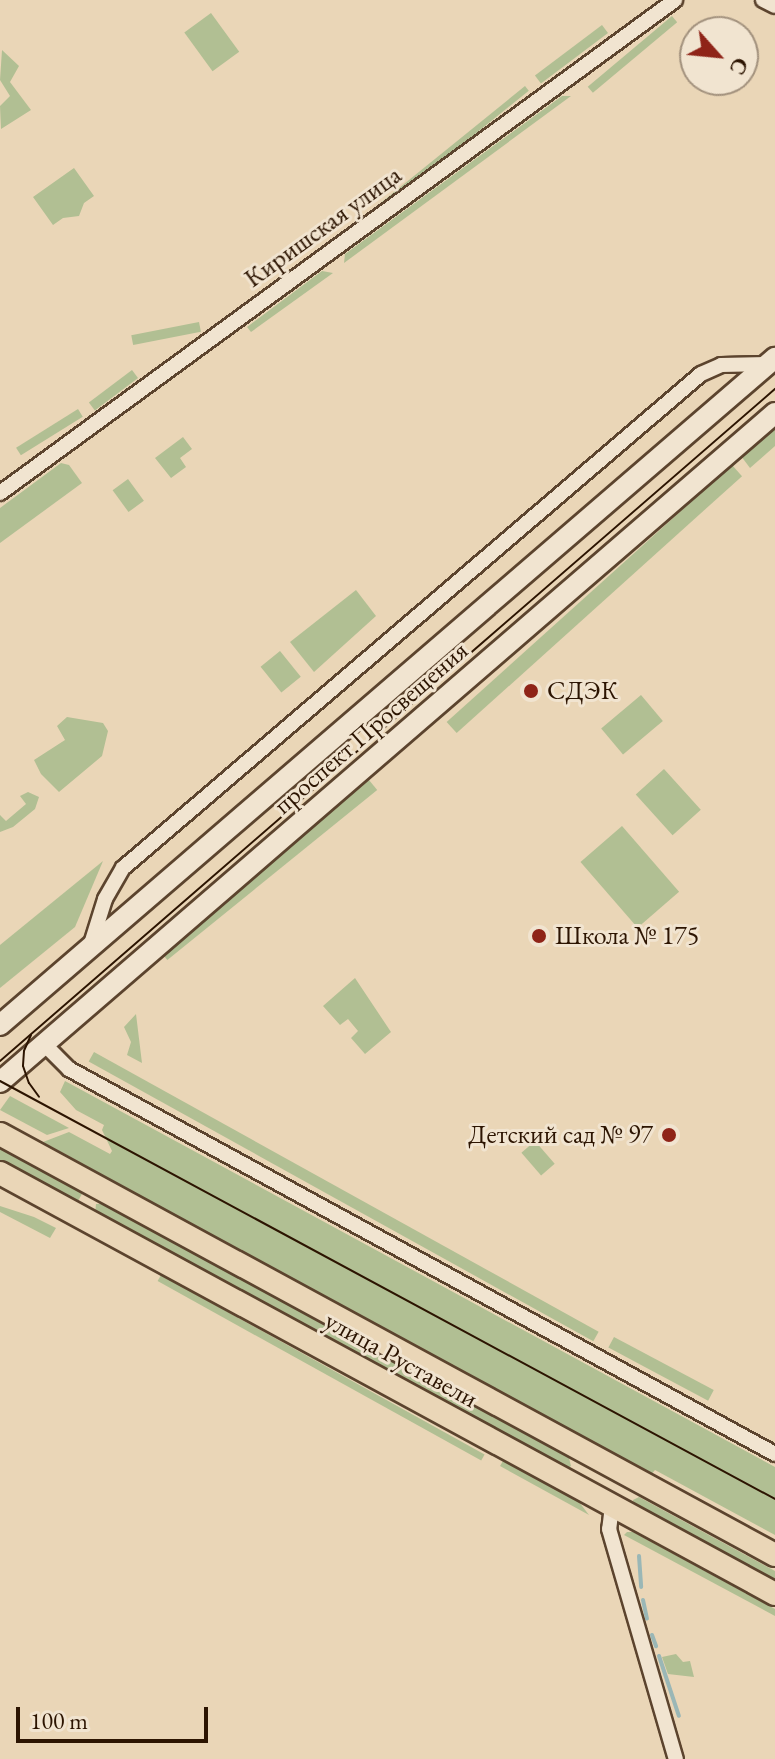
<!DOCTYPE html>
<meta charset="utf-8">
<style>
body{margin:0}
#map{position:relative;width:775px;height:1759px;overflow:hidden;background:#ead6b7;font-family:"EB Garamond",serif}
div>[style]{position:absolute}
.green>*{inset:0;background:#b1bf93;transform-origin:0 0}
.stream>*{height:4px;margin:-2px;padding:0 2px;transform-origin:2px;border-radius:2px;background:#9ab7b6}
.roads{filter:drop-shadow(2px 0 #5c442e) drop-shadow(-2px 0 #5c442e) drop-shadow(0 2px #5c442e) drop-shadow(0 -2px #5c442e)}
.street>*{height:14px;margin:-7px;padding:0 7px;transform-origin:7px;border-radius:7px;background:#f1e4d0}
.secondary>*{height:20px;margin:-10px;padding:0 10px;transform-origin:10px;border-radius:10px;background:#f1e4d0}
.primary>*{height:22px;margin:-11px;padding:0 11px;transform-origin:11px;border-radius:11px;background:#ead6b7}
.tram>*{height:2px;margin:-1px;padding:0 1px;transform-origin:1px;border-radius:1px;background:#2c1401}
.dots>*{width:22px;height:22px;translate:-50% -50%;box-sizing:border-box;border:4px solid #f1e4d0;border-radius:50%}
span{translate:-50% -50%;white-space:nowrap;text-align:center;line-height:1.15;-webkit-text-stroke:6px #f1e4d0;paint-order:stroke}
.street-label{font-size:26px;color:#2c1401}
.poi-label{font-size:26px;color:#2c1401}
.left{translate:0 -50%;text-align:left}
.right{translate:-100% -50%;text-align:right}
.north{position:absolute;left:679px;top:16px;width:80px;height:80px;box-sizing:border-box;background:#f1e4d0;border:2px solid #a2917d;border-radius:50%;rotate:117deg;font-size:22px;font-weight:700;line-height:32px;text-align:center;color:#2c1401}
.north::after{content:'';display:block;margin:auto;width:28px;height:36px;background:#8f2418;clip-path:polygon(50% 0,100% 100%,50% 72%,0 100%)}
.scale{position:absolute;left:16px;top:1707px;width:192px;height:36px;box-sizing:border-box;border:4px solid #2c1401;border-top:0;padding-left:10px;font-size:24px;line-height:28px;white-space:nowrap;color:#2c1401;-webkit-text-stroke:6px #f1e4d0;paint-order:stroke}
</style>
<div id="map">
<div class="green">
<div style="left:211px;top:13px;width:48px;height:33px;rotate:54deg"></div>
<div style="left:672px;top:16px;width:8px;height:110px;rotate:50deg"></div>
<div style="left:602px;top:25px;width:10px;height:84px;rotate:53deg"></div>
<div style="clip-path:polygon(2px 50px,19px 66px,10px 82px,31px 110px,1px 129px,0 106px,10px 96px,0 80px)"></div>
<div style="left:525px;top:86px;width:6px;height:364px;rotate:51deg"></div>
<div style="clip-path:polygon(562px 96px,571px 96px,344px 263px,345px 254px)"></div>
<div style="clip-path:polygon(74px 168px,94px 196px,84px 203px,79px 216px,63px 218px,53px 225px,33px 197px)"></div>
<div style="clip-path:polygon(322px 271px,333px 273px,251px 332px,247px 327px)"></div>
<div style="left:199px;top:322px;width:10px;height:69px;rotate:79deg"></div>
<div style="left:132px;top:370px;width:10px;height:54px;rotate:53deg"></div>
<div style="left:78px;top:409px;width:9px;height:73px;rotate:58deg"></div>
<div style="clip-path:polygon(775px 427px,775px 446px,750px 468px,741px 456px)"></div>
<div style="clip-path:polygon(183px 437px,192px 449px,180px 458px,186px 467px,171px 478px,155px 458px)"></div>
<div style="clip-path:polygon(61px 463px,69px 465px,82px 483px,0 543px,0 508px)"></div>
<div style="left:732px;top:465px;width:15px;height:384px;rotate:48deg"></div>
<div style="left:128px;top:479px;width:27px;height:19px;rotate:54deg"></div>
<div style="clip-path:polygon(356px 590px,376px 616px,314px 672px,290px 642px)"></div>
<div style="left:280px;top:651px;width:33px;height:25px;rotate:51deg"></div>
<div style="left:641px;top:695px;width:34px;height:52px;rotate:50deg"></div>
<div style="clip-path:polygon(67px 717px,103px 723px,108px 731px,102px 756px,59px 792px,41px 774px,34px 760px,65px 740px,57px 726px)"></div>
<div style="left:664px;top:769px;width:55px;height:38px;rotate:48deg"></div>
<div style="left:369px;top:780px;width:13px;height:270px;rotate:51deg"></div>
<div style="clip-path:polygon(28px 792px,39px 797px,35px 809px,13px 827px,0 832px,0 815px,6px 821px,26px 804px,20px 796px)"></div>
<div style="left:622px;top:826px;width:87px;height:55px;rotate:49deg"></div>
<div style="clip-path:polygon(103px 861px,75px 927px,0 988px,0 945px)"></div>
<div style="clip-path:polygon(355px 978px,391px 1032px,365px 1054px,351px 1038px,358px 1031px,348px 1019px,340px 1025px,323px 1006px)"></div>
<div style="clip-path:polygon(136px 1014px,142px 1063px,127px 1055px,131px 1042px,124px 1027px)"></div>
<div style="left:94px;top:1052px;width:577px;height:11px;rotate:29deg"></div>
<div style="clip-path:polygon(65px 1081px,775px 1467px,775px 1535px,655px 1470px,650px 1476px,43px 1142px,69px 1132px,110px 1154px,112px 1151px,102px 1130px,104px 1125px,76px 1110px,60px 1092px)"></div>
<div style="clip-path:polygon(10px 1096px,69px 1128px,47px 1135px,0 1110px)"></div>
<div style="left:535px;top:1141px;width:30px;height:18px;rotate:49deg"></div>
<div style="left:0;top:1148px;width:94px;height:14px;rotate:29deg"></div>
<div style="clip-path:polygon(96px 1204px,104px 1204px,569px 1458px,571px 1466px,567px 1469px,95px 1214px)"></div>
<div style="clip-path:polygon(0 1206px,34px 1217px,56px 1228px,50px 1238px,0 1212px)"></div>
<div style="left:161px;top:1275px;width:370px;height:7px;rotate:29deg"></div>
<div style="left:614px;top:1337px;width:113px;height:12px;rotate:28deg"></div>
<div style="clip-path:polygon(503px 1461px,579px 1502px,589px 1515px,500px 1466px)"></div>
<div style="clip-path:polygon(639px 1497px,775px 1571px,775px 1583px,634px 1506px,633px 1500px)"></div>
<div style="clip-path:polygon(627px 1532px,633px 1532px,775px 1609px,775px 1616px,624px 1535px)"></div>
<div style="clip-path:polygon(676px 1654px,683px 1662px,690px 1661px,694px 1677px,668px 1674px,662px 1657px)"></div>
</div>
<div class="stream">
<div style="left:639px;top:1556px;width:31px;rotate:86deg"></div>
<div style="left:643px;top:1600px;width:19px;rotate:78deg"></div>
<div style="left:652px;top:1635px;width:12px;rotate:70deg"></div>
<div style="left:659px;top:1656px;width:63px;rotate:71.6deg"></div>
</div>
<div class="roads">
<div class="street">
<div style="left:763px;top:0;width:13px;rotate:27deg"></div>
<div style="left:0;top:493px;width:836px;rotate:-36.14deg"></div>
<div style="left:90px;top:947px;width:50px;rotate:-72.6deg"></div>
<div style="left:105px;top:899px;width:36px;rotate:-60deg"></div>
<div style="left:123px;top:868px;width:760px;rotate:-40.52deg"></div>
<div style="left:701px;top:374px;width:22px;rotate:-24deg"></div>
<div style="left:721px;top:365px;width:46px;rotate:-1.2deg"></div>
<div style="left:45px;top:1045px;width:34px;rotate:45deg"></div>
<div style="left:69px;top:1069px;width:804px;rotate:28.6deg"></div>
<div style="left:612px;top:1506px;width:23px;rotate:97deg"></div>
<div style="left:609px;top:1529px;width:240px;rotate:73.8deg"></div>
</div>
<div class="secondary">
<div style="left:0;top:1025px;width:1023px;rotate:-40.72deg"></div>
<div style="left:0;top:1082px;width:1024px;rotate:-40.8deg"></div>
</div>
<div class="primary">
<div style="left:0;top:1134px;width:882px;rotate:28.51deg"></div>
<div style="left:0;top:1173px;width:882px;rotate:28.51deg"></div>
</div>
</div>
<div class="tram">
<div style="left:31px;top:1035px;width:17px;rotate:114deg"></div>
<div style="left:24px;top:1051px;width:15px;rotate:94deg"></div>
<div style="left:23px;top:1066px;width:18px;rotate:71deg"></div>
<div style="left:29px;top:1083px;width:17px;rotate:54deg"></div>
<div style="left:0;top:1061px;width:1026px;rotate:-40.93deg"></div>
<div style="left:0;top:1081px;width:881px;rotate:28.34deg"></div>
</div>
<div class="dots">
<div style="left:531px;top:691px;background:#8f2418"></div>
<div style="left:539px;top:936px;background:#8f2418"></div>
<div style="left:669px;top:1135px;background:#8f2418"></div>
</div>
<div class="street-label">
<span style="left:323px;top:227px;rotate:-36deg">Киришская улица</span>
<span style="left:371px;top:728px;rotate:-41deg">проспект Просвещения</span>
<span style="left:401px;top:1360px;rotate:29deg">улица Руставели</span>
</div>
<div class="poi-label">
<span class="left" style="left:547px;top:691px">СДЭК</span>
<span class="left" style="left:555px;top:936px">Школа № 175</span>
<span class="right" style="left:653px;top:1135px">Детский сад № 97</span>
</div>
<div class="north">С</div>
<div class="scale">100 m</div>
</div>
